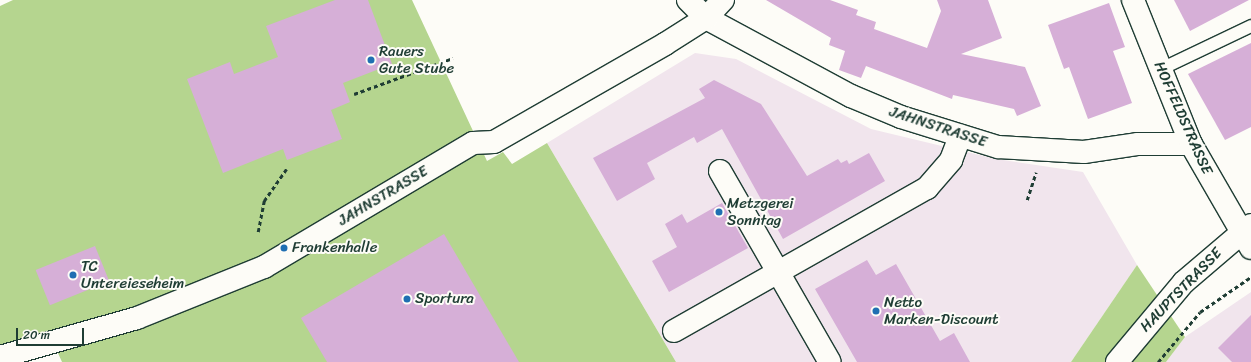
<!DOCTYPE html>
<style>
body{margin:0}
#map{position:relative;width:1251px;height:362px;overflow:hidden;background:#fdfcf7;font-family:Sriracha,sans-serif}
div>[style]{position:absolute}
.built>*{inset:0;background:#f1e5ed}
.green>*{inset:0;background:#b5d58f}
.building>*{inset:0;background:#d6afd7;transform-origin:0 0}
.path>*{height:2.5px;margin-top:-1.25px;transform-origin:0;background:repeating-linear-gradient(90deg,#1f3d34 0 4px,transparent 0 7px)}
.roads{filter:drop-shadow(1px 0 #1f3d34) drop-shadow(-1px 0 #1f3d34) drop-shadow(0 1px #1f3d34) drop-shadow(0 -1px #1f3d34)}
.lane>*{height:12px;margin:-6px;padding:0 6px;transform-origin:6px;border-radius:6px;background:#fdfcf7}
.street>*{height:22px;margin:-11px;padding:0 11px;transform-origin:11px;border-radius:11px;background:#fdfcf7}
.secondary>*{height:22px;margin:-11px;padding:0 11px;transform-origin:11px;border-radius:11px;background:#fdfcf7}
.dots>*{width:11px;height:11px;translate:-50% -50%;box-sizing:border-box;border:2px solid #fdfcf7;border-radius:50%}
span{translate:-50% -50%;white-space:nowrap;text-align:center;line-height:1.15;-webkit-text-stroke:4px #fdfcf7;paint-order:stroke}
.poi-label{font-size:15px;color:#1f3d34}
.left{translate:0 -50%;text-align:left}
.street-label{font-size:15px;color:#1f3d34}
.scale{position:absolute;left:16px;top:328px;width:68px;height:18px;box-sizing:border-box;border:2px solid #1f3d34;border-top:0;padding-left:5px;font-size:12px;line-height:14px;white-space:nowrap;color:#1f3d34;-webkit-text-stroke:3px #fdfcf7;paint-order:stroke}
</style>
<div id="map">
<div class="built">
<div style="clip-path:polygon(695px 53px,736px 59px,871px 129px,996px 159px,1083px 172px,1137px 265px,1071px 362px,676px 362px,547px 143px)"></div>
<div style="clip-path:polygon(1251px 292px,1251px 362px,1166px 362px,1185px 337px)"></div>
</div>
<div class="green">
<div style="clip-path:polygon(13px 0,412px 0,487px 161px,503px 152px,512px 164px,547px 143px,676px 362px,62px 362px,57px 351px,0 362px,0 6px)"></div>
<div style="clip-path:polygon(1137px 265px,1185px 337px,1166px 362px,1071px 362px)"></div>
</div>
<div class="building">
<div style="clip-path:polygon(335px 0,368px 0,392px 64px,343px 83px,350px 102px,331px 110px,342px 139px,287px 160px,283px 149px,223px 173px,187px 79px,230px 62px,234px 74px,278px 57px,266px 26px)"></div>
<div style="clip-path:polygon(766px 0,830px 0,858px 10px,856px 15px,876px 22px,874px 29px,927px 48px,941px 11px,937px 0,988px 0,1002px 38px,961px 54px,1025px 67px,1041px 106px,1017px 116px,1014px 109px,953px 95px,952px 99px,866px 66px,861px 78px,839px 70px,845px 51px,829px 45px,831px 38px)"></div>
<div style="clip-path:polygon(1174px 0,1249px 0,1190px 31px)"></div>
<div style="clip-path:polygon(1109px 3px,1125px 47px,1113px 51px,1132px 103px,1088px 119px,1069px 67px,1064px 69px,1048px 25px)"></div>
<div style="clip-path:polygon(1251px 43px,1251px 127px,1225px 140px,1188px 74px)"></div>
<div style="clip-path:polygon(714px 80px,761px 104px,807px 176px,838px 159px,841px 163px,847px 160px,849px 164px,869px 153px,885px 181px,783px 239px,722px 129px,697px 143px,694px 137px,647px 163px,655px 179px,617px 201px,593px 158px,705px 98px,699px 89px)"></div>
<div style="clip-path:polygon(722px 203px,748px 248px,669px 292px,652px 261px,677px 247px,665px 224px,682px 214px,687px 223px)"></div>
<div style="clip-path:polygon(444px 234px,519px 362px,327px 362px,301px 318px)"></div>
<div style="left:95px;top:246px;width:38px;height:64px;rotate:68deg"></div>
<div style="clip-path:polygon(867px 260px,876px 275px,896px 264px,940px 341px,954px 333px,970px 362px,857px 362px,815px 289px)"></div>
<div style="clip-path:polygon(1251px 315px,1251px 362px,1232px 362px,1218px 348px)"></div>
</div>
<div class="path">
<div style="left:354px;top:94px;width:105px;rotate:-20deg"></div>
<div style="left:1027px;top:200px;width:29px;rotate:-72deg"></div>
<div style="left:258px;top:232px;width:32px;rotate:-79deg"></div>
<div style="left:264px;top:201px;width:39px;rotate:-55deg"></div>
<div style="left:1158px;top:362px;width:65px;rotate:-50deg"></div>
<div style="left:1200px;top:312px;width:62px;rotate:-34.5deg"></div>
</div>
<div class="roads">
<div class="lane">
<div style="left:1161px;top:69px;width:100px;rotate:-25.5deg"></div>
</div>
<div class="street">
<div style="left:688px;top:0;width:25px;rotate:45deg"></div>
<div style="left:706px;top:18px;width:165px;rotate:28.3deg"></div>
<div style="left:851px;top:96px;width:54px;rotate:22.8deg"></div>
<div style="left:901px;top:117px;width:102px;rotate:17.2deg"></div>
<div style="left:998px;top:147px;width:86px;rotate:3.3deg"></div>
<div style="left:1084px;top:152px;width:55px;rotate:-8.4deg"></div>
<div style="left:1138px;top:144px;width:53px"></div>
<div style="left:1133px;top:0;width:155px;rotate:68.1deg"></div>
<div style="left:1191px;top:144px;width:120px;rotate:60deg"></div>
<div style="left:720px;top:171px;width:220px;rotate:60.1deg"></div>
<div style="left:674px;top:331px;width:291px;rotate:-29.5deg"></div>
<div style="left:927px;top:188px;width:37px;rotate:-49deg"></div>
<div style="left:951px;top:160px;width:26px;rotate:-69deg"></div>
<div style="left:0;top:357px;width:142px;rotate:-15.9deg"></div>
<div style="left:137px;top:318px;width:137px;rotate:-21.9deg"></div>
<div style="left:264px;top:267px;width:243px;rotate:-30.7deg"></div>
<div style="left:473px;top:143px;width:21px;rotate:-3deg"></div>
<div style="left:494px;top:142px;width:197px;rotate:-29.8deg"></div>
<div style="left:665px;top:44px;width:49px;rotate:-32.4deg"></div>
<div style="left:706px;top:18px;width:25px;rotate:-47deg"></div>
</div>
<div class="secondary">
<div style="left:1117px;top:362px;width:104px;rotate:-50.1deg"></div>
<div style="left:1184px;top:282px;width:88px;rotate:-40.4deg"></div>
</div>
</div>
<div class="dots">
<div style="left:371px;top:60px;background:#1f6fb2"></div>
<div style="left:719px;top:212px;background:#1f6fb2"></div>
<div style="left:284px;top:248px;background:#1f6fb2"></div>
<div style="left:73px;top:275px;background:#1f6fb2"></div>
<div style="left:407px;top:299px;background:#1f6fb2"></div>
<div style="left:876px;top:311px;background:#1f6fb2"></div>
</div>
<div class="poi-label">
<span class="left" style="left:379px;top:60px">Rauers<br>Gute Stube</span>
<span class="left" style="left:727px;top:212px">Metzgerei<br>Sonntag</span>
<span class="left" style="left:292px;top:248px">Frankenhalle</span>
<span class="left" style="left:81px;top:275px">TC<br>Untereieseheim</span>
<span class="left" style="left:415px;top:299px">Sportura</span>
<span class="left" style="left:884px;top:311px">Netto<br>Marken-Discount</span>
</div>
<div class="street-label">
<span style="left:1183px;top:118px;rotate:66deg">HOFFELDSTRASSE</span>
<span style="left:938px;top:127px;rotate:18deg">JAHNSTRASSE</span>
<span style="left:383px;top:196px;rotate:-31deg">JAHNSTRASSE</span>
<span style="left:1181px;top:290px;rotate:-46deg">HAUPTSTRASSE</span>
</div>
<div class="scale">20 m</div>
</div>
